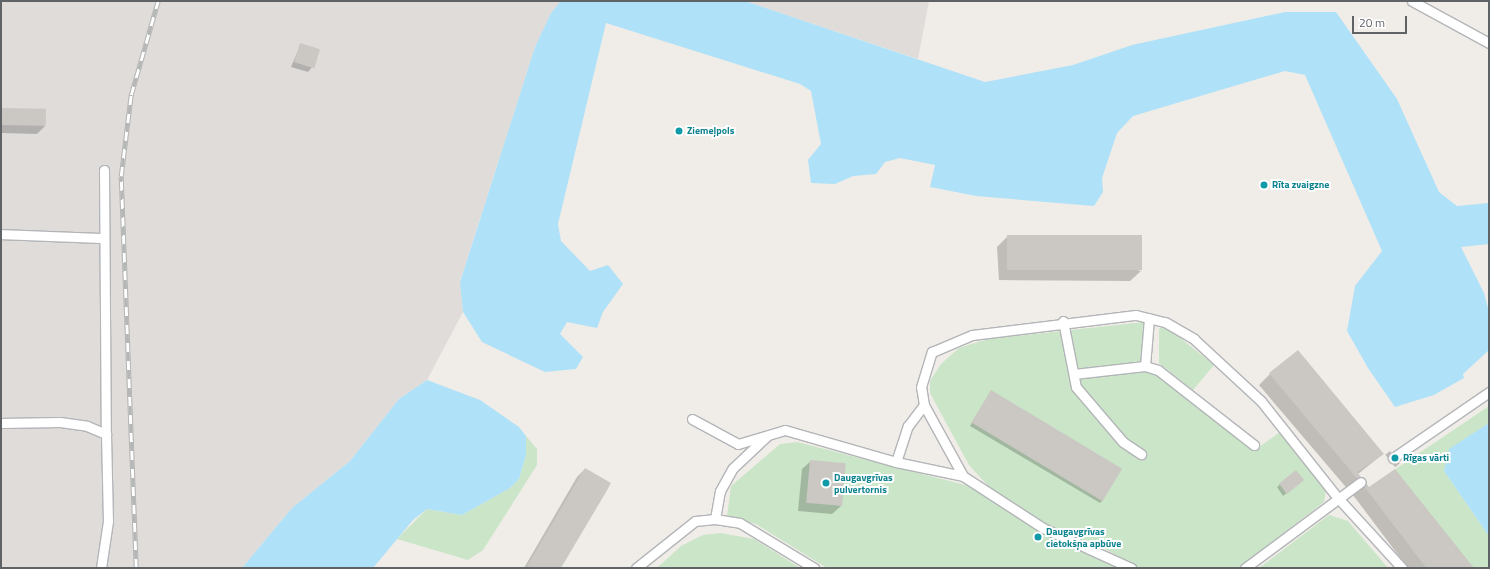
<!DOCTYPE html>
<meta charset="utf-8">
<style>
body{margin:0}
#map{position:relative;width:1490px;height:569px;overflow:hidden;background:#f0ede8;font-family:"Titillium Web",sans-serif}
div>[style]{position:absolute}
.industrial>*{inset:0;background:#dfdcda}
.green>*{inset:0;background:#cae5c7}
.water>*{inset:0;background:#afe1f8}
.shadow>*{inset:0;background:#0003;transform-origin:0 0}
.building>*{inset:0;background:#cbc8c4;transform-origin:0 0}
.roads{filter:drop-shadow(1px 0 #b3b5b8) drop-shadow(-1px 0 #b3b5b8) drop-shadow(0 1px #b3b5b8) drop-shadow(0 -1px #b3b5b8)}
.service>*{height:9px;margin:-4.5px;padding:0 4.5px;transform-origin:4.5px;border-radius:4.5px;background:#fff}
.rail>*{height:4.5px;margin-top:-2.25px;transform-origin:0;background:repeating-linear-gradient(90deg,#fff 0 9px,#b5b6b6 0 18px);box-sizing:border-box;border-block:1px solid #b5b6b6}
.dots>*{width:11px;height:11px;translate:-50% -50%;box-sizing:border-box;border:2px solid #fff;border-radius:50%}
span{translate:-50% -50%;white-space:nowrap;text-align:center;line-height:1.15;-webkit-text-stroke:4px #fff;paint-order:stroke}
.culture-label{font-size:10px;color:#0d838f;font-weight:700}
.left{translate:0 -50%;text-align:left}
.frame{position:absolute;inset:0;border:2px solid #5f6366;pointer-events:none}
.scale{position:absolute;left:1352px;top:16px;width:55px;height:18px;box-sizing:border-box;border:2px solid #5f6366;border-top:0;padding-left:5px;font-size:12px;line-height:14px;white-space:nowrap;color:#5f6366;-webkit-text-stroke:3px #fff;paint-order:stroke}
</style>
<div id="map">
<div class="industrial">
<div style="clip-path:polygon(1px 1px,561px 1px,551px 13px,535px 47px,460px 281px,463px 312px,427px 380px,399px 399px,350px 461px,292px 508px,242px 568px,1px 568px)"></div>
<div style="clip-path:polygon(745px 1px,929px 1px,918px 59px)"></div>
</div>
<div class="green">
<div style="clip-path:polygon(1144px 322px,1144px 360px,1133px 362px,1133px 372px,1157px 373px,1255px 450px,1280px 432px,1326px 490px,1324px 502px,1238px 568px,1138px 568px,1105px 549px,1045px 524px,990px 488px,969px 465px,930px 393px,930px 381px,941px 364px,959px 348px,988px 339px)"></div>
<div style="clip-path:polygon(1164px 325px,1214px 365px,1193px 390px,1159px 363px,1159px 329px)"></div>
<div style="clip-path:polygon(1489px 406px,1489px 423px,1450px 449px,1444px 471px,1489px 536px,1489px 568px,1426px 568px,1366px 489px)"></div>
<div style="clip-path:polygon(526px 436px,537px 449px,537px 465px,483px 550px,468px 560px,397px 539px,427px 509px,462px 515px,510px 488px,519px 479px,526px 455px)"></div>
<div style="clip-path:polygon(797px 442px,969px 486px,1042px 531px,1122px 568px,827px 568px,756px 524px,727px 516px,731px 486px,780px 444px)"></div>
<div style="clip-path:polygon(1329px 515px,1348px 521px,1388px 568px,1259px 568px)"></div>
<div style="clip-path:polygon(720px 533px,754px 539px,800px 568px,657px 568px,681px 546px,703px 535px)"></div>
</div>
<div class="water">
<div style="clip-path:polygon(561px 1px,745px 1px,985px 82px,1073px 65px,1132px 45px,1285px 12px,1336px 12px,1397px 99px,1439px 192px,1457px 206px,1489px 203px,1489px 244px,1461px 247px,1484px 293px,1489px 312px,1489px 350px,1463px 374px,1464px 378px,1434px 395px,1395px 407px,1368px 368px,1347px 331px,1355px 286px,1382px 251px,1305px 75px,1285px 71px,1133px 116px,1117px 133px,1102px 178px,1103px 192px,1094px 206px,976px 196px,930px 187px,935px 165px,900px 158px,885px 162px,876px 174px,853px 176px,835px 184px,811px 183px,808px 160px,821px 144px,811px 91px,800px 84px,606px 23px,558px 224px,561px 241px,590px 271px,608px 265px,623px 284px,603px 312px,597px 328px,567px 322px,560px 334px,583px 357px,576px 369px,545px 372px,482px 342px,463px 312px,460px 282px,535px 47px,551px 13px)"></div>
<div style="clip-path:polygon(427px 380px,480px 400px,519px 427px,526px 436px,526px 455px,519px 479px,510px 488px,462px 515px,427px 509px,413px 520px,373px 568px,242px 568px,292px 508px,350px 461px,399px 399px)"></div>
<div style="clip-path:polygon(1489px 423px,1489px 536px,1444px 471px,1449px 449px)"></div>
</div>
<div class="shadow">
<div style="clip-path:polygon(301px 44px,313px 66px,308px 72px,291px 67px)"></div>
<div style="clip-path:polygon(1px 109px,45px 126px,37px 134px,1px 133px)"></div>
<div style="clip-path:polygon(1008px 236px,1141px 271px,1130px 281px,999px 280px,997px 247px)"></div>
<div style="clip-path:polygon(1270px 374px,1383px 454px,1358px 474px,1369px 488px,1472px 568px,1408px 568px,1356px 499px,1259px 385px)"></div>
<div style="clip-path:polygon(991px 391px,1103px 500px,1100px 503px,970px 426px)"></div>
<div style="left:1390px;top:451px;width:16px;height:6px;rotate:52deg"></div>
<div style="clip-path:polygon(811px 461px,841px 506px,832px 514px,798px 511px,802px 469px)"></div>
<div style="clip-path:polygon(585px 469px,560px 568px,524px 568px,577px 477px)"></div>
<div style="clip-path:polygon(1296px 471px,1300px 482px,1283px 496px,1277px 487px)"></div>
</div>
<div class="building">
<div style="left:300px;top:43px;width:21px;height:20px;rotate:17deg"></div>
<div style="left:1px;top:108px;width:45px;height:17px;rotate:1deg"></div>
<div style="left:1007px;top:235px;width:135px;height:35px"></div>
<div style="clip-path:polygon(1298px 350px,1384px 454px,1357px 472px,1369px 487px,1395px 469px,1474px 568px,1426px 568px,1366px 489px,1269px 373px)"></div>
<div style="left:991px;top:390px;width:153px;height:38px;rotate:31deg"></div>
<div style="left:810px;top:460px;width:36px;height:43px;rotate:5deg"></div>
<div style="clip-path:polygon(585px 468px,611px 483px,606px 492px,561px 568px,526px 568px)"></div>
<div style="left:1296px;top:470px;width:13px;height:22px;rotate:51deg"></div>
</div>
<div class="roads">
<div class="service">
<div style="left:1412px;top:1px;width:88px;rotate:28.6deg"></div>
<div style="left:104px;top:170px;width:264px;rotate:89.6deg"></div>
<div style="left:1px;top:234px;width:101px;rotate:2.3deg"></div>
<div style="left:1063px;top:321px;width:67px;rotate:78.9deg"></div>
<div style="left:1076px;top:387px;width:72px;rotate:49.5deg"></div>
<div style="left:1123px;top:442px;width:22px;rotate:34deg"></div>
<div style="left:1145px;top:366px;width:48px;rotate:-85.2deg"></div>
<div style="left:1074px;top:374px;width:71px;rotate:-6.4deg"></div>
<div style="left:1145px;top:366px;width:14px;rotate:17deg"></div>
<div style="left:1158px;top:370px;width:122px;rotate:38deg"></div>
<div style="left:692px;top:419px;width:52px;rotate:28.5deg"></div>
<div style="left:738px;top:444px;width:49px;rotate:-16.6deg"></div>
<div style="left:785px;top:430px;width:116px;rotate:16.1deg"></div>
<div style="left:896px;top:462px;width:68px;rotate:11.8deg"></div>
<div style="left:963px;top:476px;width:95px;rotate:33deg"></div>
<div style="left:1043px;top:528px;width:97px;rotate:24.4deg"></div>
<div style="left:1px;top:423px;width:59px;rotate:-1deg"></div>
<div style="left:60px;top:422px;width:27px;rotate:8deg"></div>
<div style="left:87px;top:426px;width:21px;rotate:23deg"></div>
<div style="left:106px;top:434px;width:87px;rotate:88.7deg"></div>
<div style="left:108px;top:521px;width:48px;rotate:98.5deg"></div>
<div style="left:1393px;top:458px;width:116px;rotate:-34.5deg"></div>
<div style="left:896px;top:462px;width:38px;rotate:-72deg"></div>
<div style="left:908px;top:426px;width:26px;rotate:-53deg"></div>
<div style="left:963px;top:476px;width:81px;rotate:-118.8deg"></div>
<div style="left:924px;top:405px;width:18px;rotate:-99deg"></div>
<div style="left:921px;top:387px;width:37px;rotate:-73deg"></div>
<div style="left:932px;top:352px;width:43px;rotate:-23deg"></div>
<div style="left:972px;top:335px;width:165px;rotate:-7deg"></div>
<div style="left:1136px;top:315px;width:30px;rotate:14deg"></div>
<div style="left:1165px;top:322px;width:34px;rotate:30deg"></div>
<div style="left:1194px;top:339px;width:91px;rotate:42.8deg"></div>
<div style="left:1261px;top:401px;width:124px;rotate:51.6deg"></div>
<div style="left:1338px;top:498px;width:95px;rotate:47.6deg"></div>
<div style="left:715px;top:519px;width:28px;rotate:-80deg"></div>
<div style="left:720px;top:491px;width:26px;rotate:-61deg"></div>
<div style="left:733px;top:468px;width:47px;rotate:-43.3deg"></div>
<div style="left:636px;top:568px;width:75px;rotate:-38.5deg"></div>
<div style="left:695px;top:521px;width:20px;rotate:-6deg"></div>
<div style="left:715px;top:519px;width:25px;rotate:9deg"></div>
<div style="left:740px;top:523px;width:87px;rotate:31.3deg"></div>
<div style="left:1245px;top:568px;width:144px;rotate:-36.6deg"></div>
</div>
</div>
<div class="rail">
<div style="left:136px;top:568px;width:392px;rotate:-92.2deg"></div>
<div style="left:121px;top:176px;width:82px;rotate:-83deg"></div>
<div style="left:131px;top:95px;width:98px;rotate:-74deg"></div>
</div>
<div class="dots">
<div style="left:679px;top:131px;background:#0f9aa8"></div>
<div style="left:1264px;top:185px;background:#0f9aa8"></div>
<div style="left:1395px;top:458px;background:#0f9aa8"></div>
<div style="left:826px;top:483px;background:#0f9aa8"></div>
<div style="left:1038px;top:537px;background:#0f9aa8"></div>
</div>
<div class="culture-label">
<span class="left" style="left:687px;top:131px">Ziemeļpols</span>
<span class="left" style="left:1272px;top:185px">Rīta zvaigzne</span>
<span class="left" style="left:1403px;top:458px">Rīgas vārti</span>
<span class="left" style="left:834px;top:483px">Daugavgrīvas<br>pulvertornis</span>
<span class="left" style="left:1046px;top:537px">Daugavgrīvas<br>cietokšņa apbūve</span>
</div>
<div class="frame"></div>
<div class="scale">20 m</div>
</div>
